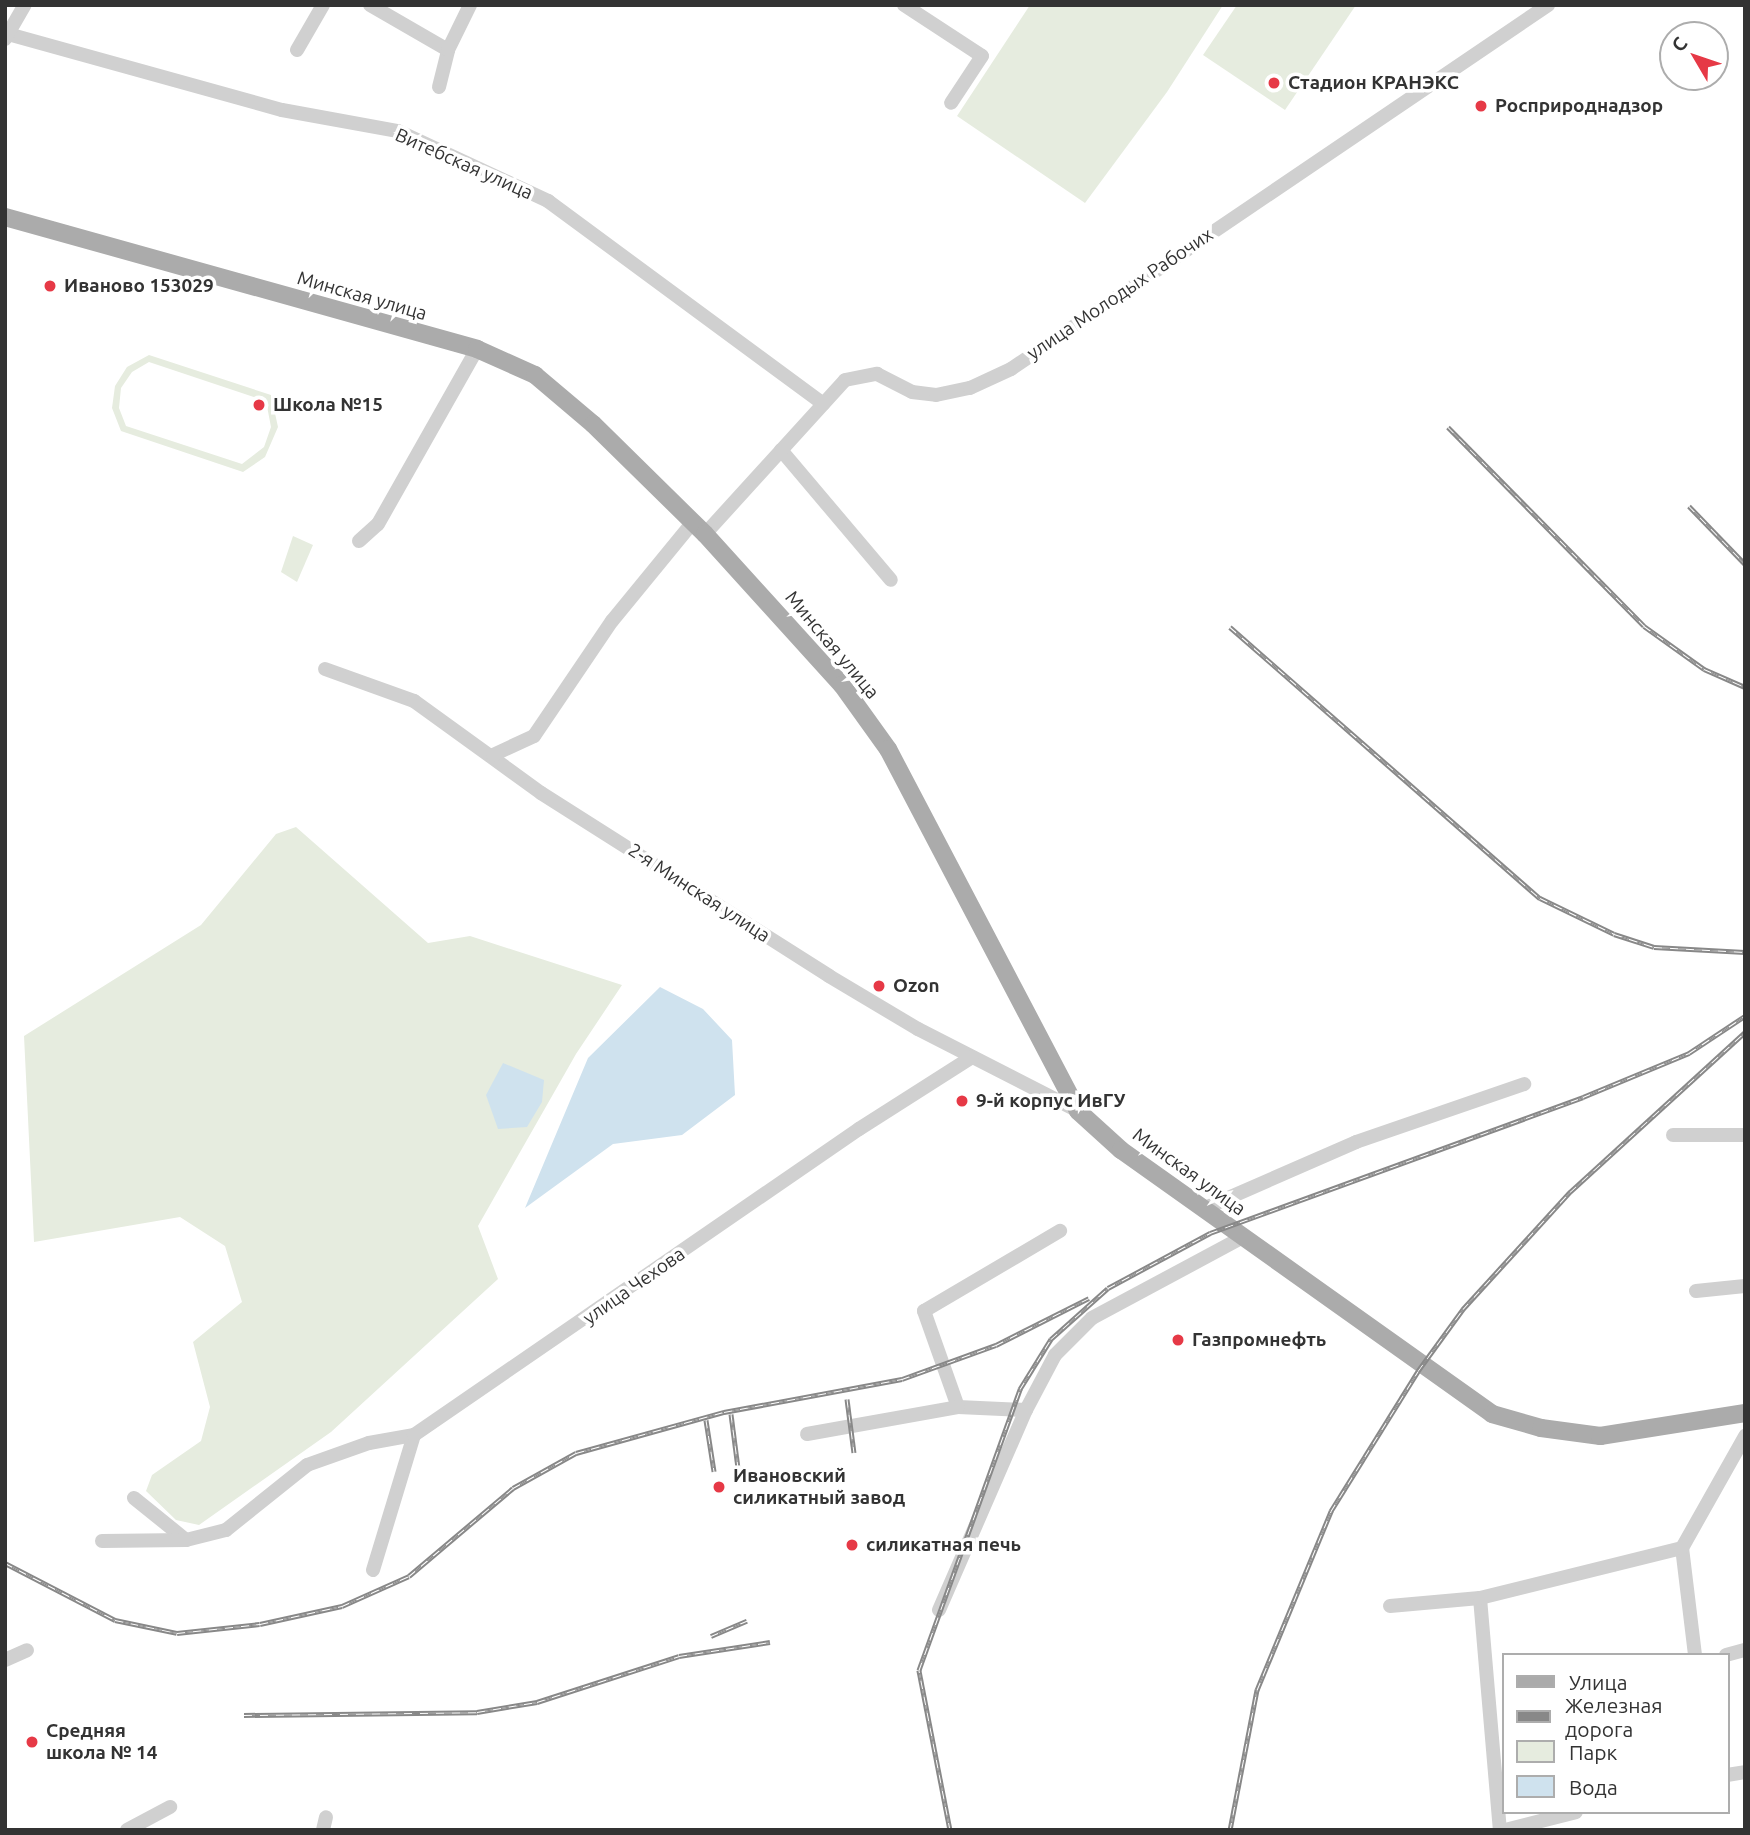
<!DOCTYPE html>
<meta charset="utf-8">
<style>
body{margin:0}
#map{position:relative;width:1750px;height:1835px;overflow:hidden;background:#fff;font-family:Ubuntu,sans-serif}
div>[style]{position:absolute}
.green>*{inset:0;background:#e6ecdf}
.water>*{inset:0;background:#cfe2ee}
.minor>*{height:14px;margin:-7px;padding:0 7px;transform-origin:7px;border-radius:7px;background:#d0d0d0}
.major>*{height:18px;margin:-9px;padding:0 9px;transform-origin:9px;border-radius:9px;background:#ababab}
.rail>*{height:5px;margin-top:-2.5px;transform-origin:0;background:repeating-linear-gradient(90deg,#fff 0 8px,#888 0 16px);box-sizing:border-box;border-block:2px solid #888}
.dots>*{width:19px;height:19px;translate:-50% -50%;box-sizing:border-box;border:4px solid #fff;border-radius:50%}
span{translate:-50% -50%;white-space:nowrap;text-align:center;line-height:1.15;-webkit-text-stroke:7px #fff;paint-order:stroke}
.poi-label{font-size:19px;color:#333;font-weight:700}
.left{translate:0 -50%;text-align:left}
.street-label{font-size:19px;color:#333}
.frame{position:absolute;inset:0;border:7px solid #333;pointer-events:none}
.legend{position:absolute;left:1502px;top:1653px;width:228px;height:161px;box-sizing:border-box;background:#fff;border:2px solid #adadad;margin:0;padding:9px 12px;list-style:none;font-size:21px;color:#333}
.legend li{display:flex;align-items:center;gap:14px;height:35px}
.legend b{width:35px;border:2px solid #adadad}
.north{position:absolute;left:1659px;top:21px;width:70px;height:70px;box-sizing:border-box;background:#fff;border:2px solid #adadad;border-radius:50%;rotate:309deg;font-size:19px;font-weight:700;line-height:28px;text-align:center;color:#333}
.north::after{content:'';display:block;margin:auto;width:24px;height:32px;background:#e63946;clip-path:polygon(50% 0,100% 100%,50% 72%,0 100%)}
</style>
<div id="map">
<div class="green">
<div style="clip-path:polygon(1030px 5px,1223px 5px,1167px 92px,1085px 203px,957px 116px)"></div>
<div style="clip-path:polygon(1237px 5px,1356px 5px,1285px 110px,1203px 55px)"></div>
<div style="clip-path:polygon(evenodd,149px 355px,271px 395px,278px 427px,265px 457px,243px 472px,121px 431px,112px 408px,115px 386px,127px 367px,149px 355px,149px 362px,266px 401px,271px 427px,264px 447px,242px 464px,126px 426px,119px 408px,121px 388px,132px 372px,149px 362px)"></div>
<div style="clip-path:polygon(293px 536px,313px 545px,297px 582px,281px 572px)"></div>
<div style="clip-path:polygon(296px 827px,428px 943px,470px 936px,622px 985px,576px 1054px,478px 1226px,498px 1279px,331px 1432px,199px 1525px,176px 1520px,146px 1491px,152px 1475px,201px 1441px,210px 1407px,193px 1342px,242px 1302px,225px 1246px,180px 1217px,34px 1242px,24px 1036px,201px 925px,276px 834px)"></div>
</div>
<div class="water">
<div style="clip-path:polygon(660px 987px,703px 1009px,732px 1040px,735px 1095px,682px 1135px,613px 1144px,525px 1208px,588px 1058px)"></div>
<div style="clip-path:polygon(503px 1063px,544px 1080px,542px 1102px,527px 1127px,498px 1129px,486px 1095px)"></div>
</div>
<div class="minor">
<div style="left:370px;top:5px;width:90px;rotate:30deg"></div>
<div style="left:904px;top:5px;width:93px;rotate:33.2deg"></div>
<div style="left:982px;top:56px;width:56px;rotate:123.4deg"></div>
<div style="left:8px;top:34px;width:284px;rotate:15.5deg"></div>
<div style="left:282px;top:110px;width:118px;rotate:10.3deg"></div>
<div style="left:398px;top:131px;width:166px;rotate:25deg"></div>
<div style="left:548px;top:201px;width:342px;rotate:36.4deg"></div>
<div style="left:5px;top:39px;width:39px;rotate:-60deg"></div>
<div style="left:297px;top:50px;width:52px;rotate:-60deg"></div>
<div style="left:439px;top:87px;width:38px;rotate:-76deg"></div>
<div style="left:448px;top:50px;width:50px;rotate:-63.9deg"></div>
<div style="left:781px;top:450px;width:170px;rotate:49.8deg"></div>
<div style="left:705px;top:534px;width:208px;rotate:-47.7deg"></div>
<div style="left:845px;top:380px;width:33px;rotate:-11deg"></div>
<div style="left:877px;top:374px;width:39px;rotate:27deg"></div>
<div style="left:912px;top:392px;width:24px;rotate:7deg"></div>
<div style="left:936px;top:395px;width:35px;rotate:-12deg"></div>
<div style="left:970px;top:388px;width:45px;rotate:-24.9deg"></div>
<div style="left:1011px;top:369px;width:649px;rotate:-34.13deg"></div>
<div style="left:359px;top:541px;width:25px;rotate:-42deg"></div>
<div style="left:378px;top:524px;width:201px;rotate:-60.5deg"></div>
<div style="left:325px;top:669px;width:95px;rotate:19.8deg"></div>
<div style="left:414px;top:701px;width:157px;rotate:35.9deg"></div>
<div style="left:541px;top:793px;width:341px;rotate:32.4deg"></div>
<div style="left:829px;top:976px;width:104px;rotate:30.8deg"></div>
<div style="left:918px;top:1029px;width:180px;rotate:27.1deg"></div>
<div style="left:493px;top:755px;width:45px;rotate:-24.9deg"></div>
<div style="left:534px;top:736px;width:139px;rotate:-55.9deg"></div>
<div style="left:612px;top:621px;width:128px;rotate:-50.7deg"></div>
<div style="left:1673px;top:1135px;width:72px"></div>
<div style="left:1203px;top:1209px;width:167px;rotate:-23.6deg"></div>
<div style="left:1356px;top:1142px;width:178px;rotate:-19deg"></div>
<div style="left:1696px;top:1291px;width:49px;rotate:-5.8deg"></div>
<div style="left:1026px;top:1410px;width:68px;rotate:-177.5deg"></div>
<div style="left:958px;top:1407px;width:102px;rotate:-109.5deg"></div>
<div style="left:924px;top:1311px;width:158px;rotate:-30.5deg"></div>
<div style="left:807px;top:1434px;width:153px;rotate:-10.1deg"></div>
<div style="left:134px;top:1498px;width:67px;rotate:38.9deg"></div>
<div style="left:186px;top:1540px;width:41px;rotate:-14deg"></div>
<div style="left:226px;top:1530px;width:104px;rotate:-38.7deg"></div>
<div style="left:307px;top:1465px;width:66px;rotate:-19.5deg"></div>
<div style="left:369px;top:1443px;width:46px;rotate:-10.1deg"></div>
<div style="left:102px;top:1541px;width:84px;rotate:-0.7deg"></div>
<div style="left:373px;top:1570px;width:141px;rotate:-73.1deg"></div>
<div style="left:414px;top:1435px;width:540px;rotate:-34.51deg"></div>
<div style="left:859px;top:1129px;width:134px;rotate:-32.5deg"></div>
<div style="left:1480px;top:1598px;width:233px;rotate:85.1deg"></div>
<div style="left:1390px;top:1606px;width:90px;rotate:-5.1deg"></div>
<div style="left:1480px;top:1598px;width:208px;rotate:-13.9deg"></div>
<div style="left:939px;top:1610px;width:218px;rotate:-66.5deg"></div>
<div style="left:1026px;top:1410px;width:62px;rotate:-62.2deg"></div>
<div style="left:1055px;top:1355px;width:52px;rotate:-45deg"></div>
<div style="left:1092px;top:1318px;width:171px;rotate:-28.2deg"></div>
<div style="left:1695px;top:1655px;width:108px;rotate:-96.9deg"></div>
<div style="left:1682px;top:1548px;width:129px;rotate:-60.6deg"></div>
<div style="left:1726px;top:1655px;width:20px;rotate:-15deg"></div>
<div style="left:5px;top:1660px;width:24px;rotate:-24deg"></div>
<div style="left:1727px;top:1775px;width:18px;rotate:-9deg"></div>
<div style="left:127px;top:1830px;width:49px;rotate:-28.1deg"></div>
<div style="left:323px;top:1830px;width:13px;rotate:-77deg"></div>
<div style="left:1505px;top:1830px;width:73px;rotate:-14.2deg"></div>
</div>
<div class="major">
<div style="left:5px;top:217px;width:490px;rotate:15.6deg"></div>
<div style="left:477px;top:349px;width:64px;rotate:24.1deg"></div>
<div style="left:535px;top:375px;width:76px;rotate:40.2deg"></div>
<div style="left:593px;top:424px;width:157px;rotate:44.5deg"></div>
<div style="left:705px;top:534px;width:204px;rotate:47.8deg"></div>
<div style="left:842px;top:685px;width:79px;rotate:54.3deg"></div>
<div style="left:888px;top:749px;width:409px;rotate:62.3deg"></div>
<div style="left:1078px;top:1111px;width:58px;rotate:42.2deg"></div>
<div style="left:1121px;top:1150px;width:455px;rotate:35.4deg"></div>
<div style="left:1492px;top:1414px;width:51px;rotate:15.9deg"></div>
<div style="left:1541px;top:1428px;width:60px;rotate:7.7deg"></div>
<div style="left:1600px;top:1436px;width:147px;rotate:-9deg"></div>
</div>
<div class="rail">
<div style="left:1448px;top:427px;width:279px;rotate:45.4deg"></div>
<div style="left:1644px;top:626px;width:74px;rotate:35.6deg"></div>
<div style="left:1704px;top:669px;width:45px;rotate:23.7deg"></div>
<div style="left:1689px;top:506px;width:81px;rotate:46deg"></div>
<div style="left:1230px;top:627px;width:412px;rotate:41.2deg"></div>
<div style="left:1540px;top:898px;width:82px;rotate:25.9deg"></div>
<div style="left:1614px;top:934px;width:42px;rotate:18deg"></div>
<div style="left:1654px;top:947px;width:91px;rotate:3.1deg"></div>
<div style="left:847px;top:1399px;width:54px;rotate:82.6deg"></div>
<div style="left:731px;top:1414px;width:54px;rotate:82.6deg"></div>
<div style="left:706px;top:1420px;width:52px;rotate:81.1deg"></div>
<div style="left:5px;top:1563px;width:124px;rotate:27.4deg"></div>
<div style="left:115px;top:1620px;width:63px;rotate:11.8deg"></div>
<div style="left:177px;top:1633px;width:83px;rotate:-6.2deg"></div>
<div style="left:260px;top:1624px;width:84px;rotate:-12.4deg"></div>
<div style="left:342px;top:1606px;width:73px;rotate:-24.1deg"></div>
<div style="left:409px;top:1576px;width:136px;rotate:-40.2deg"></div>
<div style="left:513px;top:1488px;width:72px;rotate:-29.1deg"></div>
<div style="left:576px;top:1453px;width:154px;rotate:-15.5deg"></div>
<div style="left:724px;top:1412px;width:181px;rotate:-10.5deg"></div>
<div style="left:902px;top:1379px;width:100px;rotate:-19.9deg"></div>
<div style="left:996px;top:1345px;width:104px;rotate:-26.8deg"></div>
<div style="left:711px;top:1636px;width:39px;rotate:-23deg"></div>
<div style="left:244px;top:1715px;width:233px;rotate:-0.7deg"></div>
<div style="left:477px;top:1712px;width:61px;rotate:-9.5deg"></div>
<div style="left:537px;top:1702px;width:149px;rotate:-17.9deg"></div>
<div style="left:679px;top:1656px;width:92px;rotate:-8.7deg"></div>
<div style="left:950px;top:1830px;width:163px;rotate:-101deg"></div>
<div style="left:919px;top:1670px;width:299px;rotate:-70.2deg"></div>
<div style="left:1020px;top:1389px;width:59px;rotate:-58.2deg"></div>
<div style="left:1051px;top:1339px;width:76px;rotate:-41.8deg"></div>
<div style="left:1108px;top:1288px;width:116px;rotate:-28.3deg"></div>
<div style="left:1210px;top:1233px;width:397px;rotate:-20deg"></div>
<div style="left:1583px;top:1097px;width:115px;rotate:-22.5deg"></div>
<div style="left:1689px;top:1053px;width:67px;rotate:-33.5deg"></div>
<div style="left:1230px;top:1830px;width:143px;rotate:-79.1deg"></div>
<div style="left:1257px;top:1690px;width:194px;rotate:-67.5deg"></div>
<div style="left:1331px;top:1511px;width:165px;rotate:-58.1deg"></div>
<div style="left:1418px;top:1371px;width:77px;rotate:-54deg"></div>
<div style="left:1463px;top:1309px;width:159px;rotate:-47.6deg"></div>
<div style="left:1570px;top:1192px;width:237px;rotate:-42.4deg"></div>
</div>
<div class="dots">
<div style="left:1274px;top:83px;background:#e63946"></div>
<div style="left:1481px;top:106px;background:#e63946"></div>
<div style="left:50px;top:286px;background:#e63946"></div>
<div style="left:259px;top:405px;background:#e63946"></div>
<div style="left:879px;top:986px;background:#e63946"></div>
<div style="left:962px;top:1101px;background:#e63946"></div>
<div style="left:1178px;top:1340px;background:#e63946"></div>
<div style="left:719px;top:1487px;background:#e63946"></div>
<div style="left:852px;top:1545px;background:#e63946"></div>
<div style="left:32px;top:1742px;background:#e63946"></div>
</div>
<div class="poi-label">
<span class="left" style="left:1288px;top:83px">Стадион КРАНЭКС</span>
<span class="left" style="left:1495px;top:106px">Росприроднадзор</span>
<span class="left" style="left:64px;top:286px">Иваново 153029</span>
<span class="left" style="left:273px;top:405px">Школа №15</span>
<span class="left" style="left:893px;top:986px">Ozon</span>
<span class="left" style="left:976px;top:1101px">9-й корпус ИвГУ</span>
<span class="left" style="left:1192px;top:1340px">Газпромнефть</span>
<span class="left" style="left:733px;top:1487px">Ивановский<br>силикатный завод</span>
<span class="left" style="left:866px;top:1545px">силикатная печь</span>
<span class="left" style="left:46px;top:1742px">Средняя<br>школа № 14</span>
</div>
<div class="street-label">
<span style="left:464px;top:164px;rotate:24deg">Витебская улица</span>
<span style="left:1120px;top:294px;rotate:-34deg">улица Молодых Рабочих</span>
<span style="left:362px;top:296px;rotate:16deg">Минская улица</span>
<span style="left:832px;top:645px;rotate:50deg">Минская улица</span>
<span style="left:699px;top:893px;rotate:33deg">2-я Минская улица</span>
<span style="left:1189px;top:1172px;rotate:36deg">Минская улица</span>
<span style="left:634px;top:1286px;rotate:-35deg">улица Чехова</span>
</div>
<div class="frame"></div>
<ul class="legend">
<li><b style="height:9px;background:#ababab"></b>Улица</li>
<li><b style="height:9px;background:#888"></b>Железная дорога</li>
<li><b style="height:19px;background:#e6ecdf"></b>Парк</li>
<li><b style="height:19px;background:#cfe2ee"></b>Вода</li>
</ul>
<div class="north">С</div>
</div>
